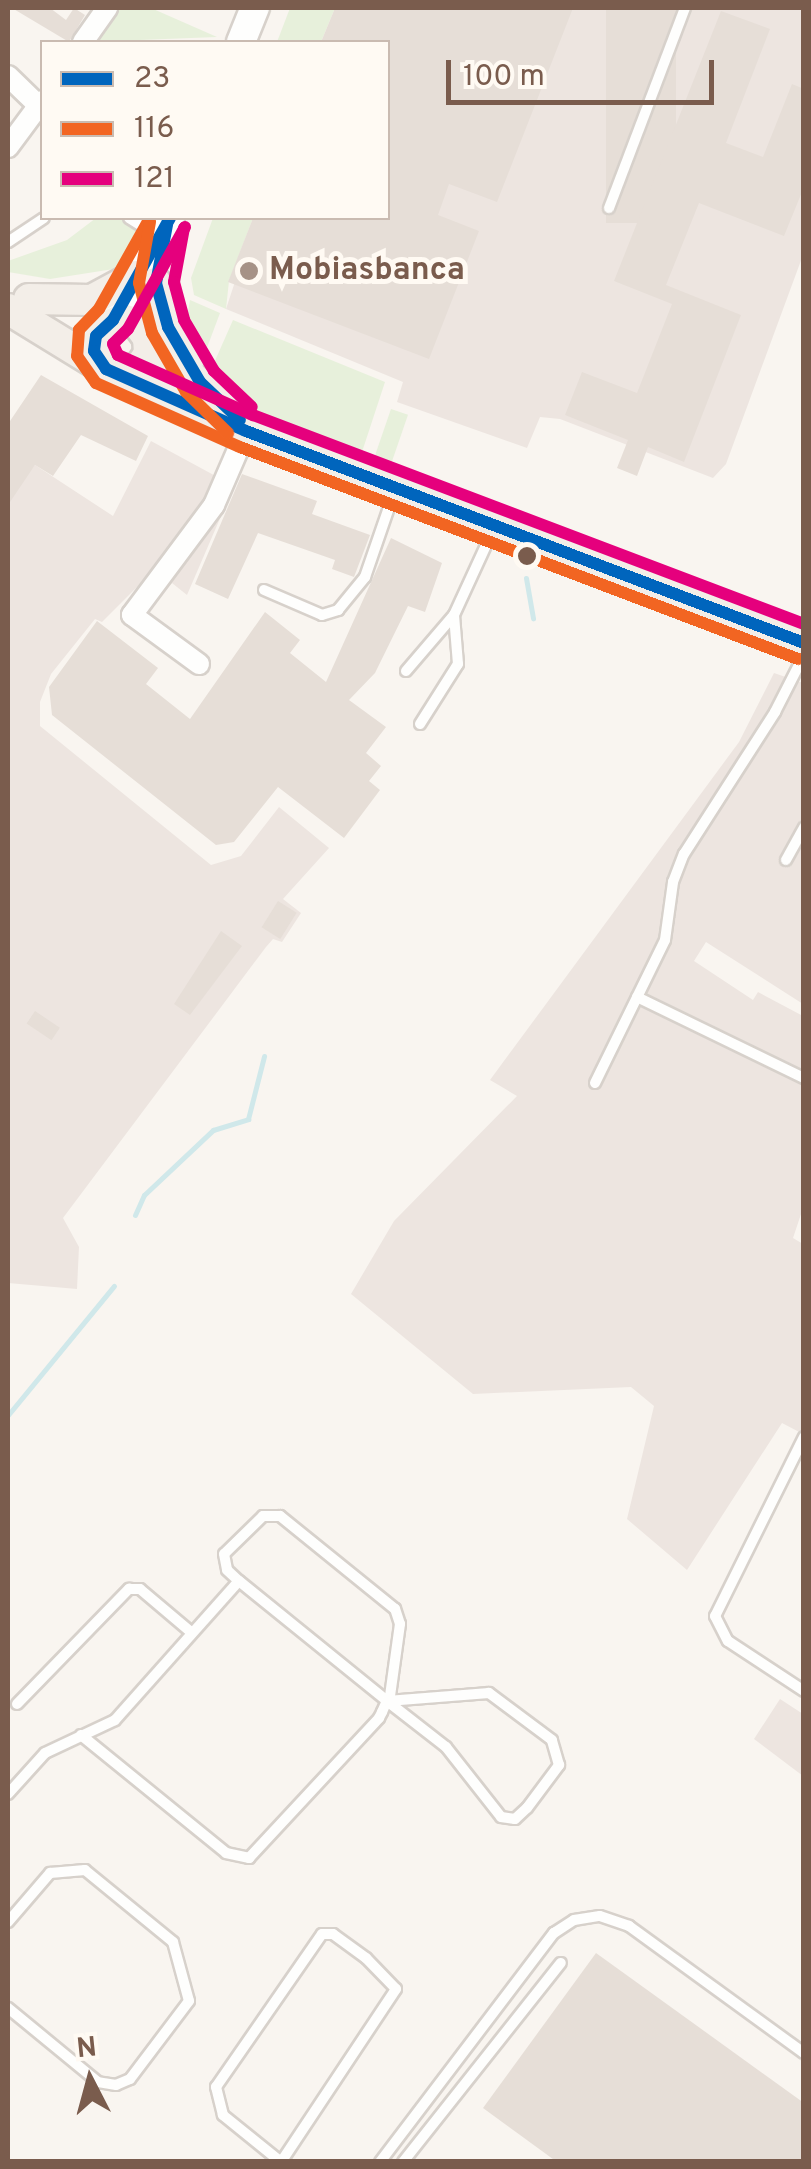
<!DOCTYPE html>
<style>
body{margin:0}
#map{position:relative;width:811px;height:2169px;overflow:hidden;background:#f9f5f0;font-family:Overpass,sans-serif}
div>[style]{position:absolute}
.industrial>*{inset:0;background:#ede5e0}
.green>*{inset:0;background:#e7f0db;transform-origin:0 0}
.stream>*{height:5px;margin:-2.5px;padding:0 2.5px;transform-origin:2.5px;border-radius:2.5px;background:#d0e8ea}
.building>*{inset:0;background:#e6ded7;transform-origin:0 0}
.path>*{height:4px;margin-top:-2px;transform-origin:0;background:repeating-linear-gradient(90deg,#dcd5d0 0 2.5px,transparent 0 10.5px)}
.roads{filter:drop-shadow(2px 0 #d7d1cb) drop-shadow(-2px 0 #d7d1cb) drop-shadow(0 2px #d7d1cb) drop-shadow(0 -2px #d7d1cb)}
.service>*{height:10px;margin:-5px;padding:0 5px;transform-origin:5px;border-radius:5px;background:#fefefd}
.minor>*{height:20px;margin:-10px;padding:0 10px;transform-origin:10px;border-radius:10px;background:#fefefd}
.secondary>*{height:28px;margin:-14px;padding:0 14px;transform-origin:14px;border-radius:14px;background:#fefefd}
.primary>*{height:30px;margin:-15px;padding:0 15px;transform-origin:15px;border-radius:15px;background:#f3eee8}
.bus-1>*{height:12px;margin:-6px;padding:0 6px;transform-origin:6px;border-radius:6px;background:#0065bd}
.bus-2>*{height:12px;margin:-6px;padding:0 6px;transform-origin:6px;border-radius:6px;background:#f26522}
.bus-3>*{height:12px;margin:-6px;padding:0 6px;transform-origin:6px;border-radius:6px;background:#e5007d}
.dots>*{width:28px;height:28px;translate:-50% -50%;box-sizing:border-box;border:5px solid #fffaf3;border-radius:50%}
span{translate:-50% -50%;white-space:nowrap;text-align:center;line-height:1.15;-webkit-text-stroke:10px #fffaf3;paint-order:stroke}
.poi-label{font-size:32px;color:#7a5c4d;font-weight:700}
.left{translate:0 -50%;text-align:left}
.frame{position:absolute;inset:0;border:10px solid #7a5c4d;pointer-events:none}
.legend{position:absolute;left:40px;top:40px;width:350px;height:180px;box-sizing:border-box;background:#fffaf3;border:2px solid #cabbb1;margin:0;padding:12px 18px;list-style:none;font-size:30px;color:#7a5c4d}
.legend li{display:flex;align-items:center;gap:20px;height:50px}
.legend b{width:50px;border:2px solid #cabbb1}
.north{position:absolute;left:40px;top:2029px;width:100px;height:100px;-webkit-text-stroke:8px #fffaf3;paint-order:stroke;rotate:354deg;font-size:28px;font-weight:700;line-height:40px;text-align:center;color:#7a5c4d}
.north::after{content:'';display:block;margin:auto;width:35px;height:45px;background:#7a5c4d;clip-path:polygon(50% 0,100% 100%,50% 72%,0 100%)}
.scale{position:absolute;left:446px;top:60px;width:268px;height:45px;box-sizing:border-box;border:5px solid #7a5c4d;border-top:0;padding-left:12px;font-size:30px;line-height:35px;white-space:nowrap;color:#7a5c4d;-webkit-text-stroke:8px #fffaf3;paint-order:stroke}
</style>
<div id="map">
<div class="industrial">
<div style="clip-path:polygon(339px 8px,803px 8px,803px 255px,726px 464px,713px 478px,560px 419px,540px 417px,527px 448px,397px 402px,403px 382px,226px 309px,256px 218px,388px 218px,388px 42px,325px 42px)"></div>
<div style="clip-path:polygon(151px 441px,234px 486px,187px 595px,172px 583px,161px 596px,142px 582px,102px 622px,95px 619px,51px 674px,40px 702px,40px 726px,211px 865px,241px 856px,279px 807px,329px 848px,283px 899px,301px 913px,282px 942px,273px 939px,266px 947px,63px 1218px,79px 1247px,77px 1289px,8px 1283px,8px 456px,30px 471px,35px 465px,113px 516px)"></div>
<div style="clip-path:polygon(774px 673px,803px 683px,803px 1004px,706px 942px,694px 961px,753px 1000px,758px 992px,803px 1016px,803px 1208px,793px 1238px,803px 1244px,803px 1434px,782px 1423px,687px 1570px,627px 1519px,654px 1406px,631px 1387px,473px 1394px,351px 1294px,394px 1221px,517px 1096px,490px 1080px,739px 742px)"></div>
<div style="clip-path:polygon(780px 1699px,803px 1714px,803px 1776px,754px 1739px)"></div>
</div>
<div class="green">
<div style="clip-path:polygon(114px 8px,151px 8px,217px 37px,88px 42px)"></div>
<div style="clip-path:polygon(290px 8px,335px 8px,321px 42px,277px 42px)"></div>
<div style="clip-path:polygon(96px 218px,122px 218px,140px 234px,120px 268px,50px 279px,8px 272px,8px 261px,67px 240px)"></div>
<div style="clip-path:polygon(213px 218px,253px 218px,229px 281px,226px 309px,194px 295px,191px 278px)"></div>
<div style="clip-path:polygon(190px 300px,220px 313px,205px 353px,185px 329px)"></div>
<div style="clip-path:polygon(233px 320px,385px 382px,361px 455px,254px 414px,237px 398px,214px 363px)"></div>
<div style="left:391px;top:409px;width:18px;height:52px;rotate:19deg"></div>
</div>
<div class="stream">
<div style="left:526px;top:578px;width:41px;rotate:80.1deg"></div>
<div style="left:135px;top:1215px;width:22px;rotate:-66deg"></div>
<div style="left:144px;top:1195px;width:95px;rotate:-43.3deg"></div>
<div style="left:213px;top:1130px;width:37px;rotate:-17deg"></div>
<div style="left:248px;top:1119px;width:65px;rotate:-75.7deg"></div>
<div style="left:8px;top:1415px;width:167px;rotate:-50.6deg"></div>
</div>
<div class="building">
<div style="clip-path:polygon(12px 8px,50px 8px,66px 20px,74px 8px,85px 15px,69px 42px)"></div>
<div style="clip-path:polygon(335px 8px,573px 8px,497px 202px,449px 184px,438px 215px,479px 231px,429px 359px,228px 282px,253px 218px,388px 218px,388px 42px,321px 42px)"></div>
<div style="left:606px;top:8px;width:70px;height:215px"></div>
<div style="clip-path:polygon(721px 11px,770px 29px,726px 143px,763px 157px,792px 84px,804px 89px,804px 187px,784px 236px,699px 203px,666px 285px,741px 315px,684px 462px,648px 447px,637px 476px,617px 468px,628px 440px,565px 415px,582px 372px,637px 393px,672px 304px,614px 281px)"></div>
<div style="clip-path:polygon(41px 375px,148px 436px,136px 461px,81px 435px,53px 476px,35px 465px,8px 505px,8px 424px)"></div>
<div style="clip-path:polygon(242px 474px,317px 501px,312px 514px,370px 535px,354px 577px,332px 569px,335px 560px,258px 533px,228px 599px,195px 584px)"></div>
<div style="clip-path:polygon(391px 538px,442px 563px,425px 612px,408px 606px,375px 673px,349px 700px,386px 727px,366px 753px,381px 766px,369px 781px,380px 790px,344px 838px,278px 787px,234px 842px,216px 845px,52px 715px,49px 687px,97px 621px,158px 668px,146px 684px,190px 719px,265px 612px,300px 640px,290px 653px,326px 682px)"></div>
<div style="left:278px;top:901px;width:22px;height:31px;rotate:32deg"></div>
<div style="clip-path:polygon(221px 931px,242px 946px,190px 1015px,174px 1004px)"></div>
<div style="left:35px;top:1011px;width:30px;height:15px;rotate:34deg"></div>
<div style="clip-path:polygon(596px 1953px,804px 2103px,804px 2162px,557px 2162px,483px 2108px)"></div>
</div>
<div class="path">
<div style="left:176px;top:272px;width:31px;rotate:-77deg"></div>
</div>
<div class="roads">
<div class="service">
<div style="left:609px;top:208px;width:214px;rotate:-69.2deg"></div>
<div style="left:129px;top:218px;width:34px;rotate:32deg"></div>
<div style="left:8px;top:242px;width:43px;rotate:-33.7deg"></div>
<div style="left:264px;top:590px;width:63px;rotate:23.3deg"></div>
<div style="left:322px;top:615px;width:17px;rotate:-17deg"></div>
<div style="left:338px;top:610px;width:43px;rotate:-50.7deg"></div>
<div style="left:365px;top:577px;width:92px;rotate:-71deg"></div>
<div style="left:406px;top:671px;width:74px;rotate:-49.4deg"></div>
<div style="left:454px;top:615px;width:96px;rotate:-65.3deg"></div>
<div style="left:420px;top:724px;width:71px;rotate:-57.7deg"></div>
<div style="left:458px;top:664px;width:49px;rotate:-94.7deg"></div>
<div style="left:786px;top:860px;width:37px;rotate:-61deg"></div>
<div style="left:637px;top:997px;width:186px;rotate:25.9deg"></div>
<div style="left:595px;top:1083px;width:159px;rotate:-63.9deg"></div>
<div style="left:665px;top:940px;width:59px;rotate:-82.1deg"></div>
<div style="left:673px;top:882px;width:30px;rotate:-69deg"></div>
<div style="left:684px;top:854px;width:169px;rotate:-57.3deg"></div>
<div style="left:775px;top:712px;width:64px;rotate:-63deg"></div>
<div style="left:804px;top:1437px;width:200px;rotate:116.4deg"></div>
<div style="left:715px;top:1616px;width:28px;rotate:63deg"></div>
<div style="left:728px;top:1641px;width:91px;rotate:33.3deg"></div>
<div style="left:17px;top:1704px;width:161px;rotate:-45.8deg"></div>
<div style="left:129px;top:1589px;width:11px"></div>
<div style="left:140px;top:1589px;width:68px;rotate:40.2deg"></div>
<div style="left:81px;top:1735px;width:187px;rotate:39.1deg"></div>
<div style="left:226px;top:1853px;width:24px;rotate:12deg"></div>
<div style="left:249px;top:1858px;width:191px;rotate:-47.1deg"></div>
<div style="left:379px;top:1718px;width:7px;rotate:-63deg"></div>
<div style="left:382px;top:1712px;width:12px;rotate:-66deg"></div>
<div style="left:387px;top:1701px;width:6px;rotate:-59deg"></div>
<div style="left:390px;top:1696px;width:73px;rotate:-82.1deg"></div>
<div style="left:400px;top:1624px;width:16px;rotate:-108deg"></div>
<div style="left:395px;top:1609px;width:148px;rotate:-141deg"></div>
<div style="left:280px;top:1516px;width:17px;rotate:180deg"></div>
<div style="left:263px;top:1516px;width:54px;rotate:135.7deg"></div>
<div style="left:224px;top:1554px;width:16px;rotate:79deg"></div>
<div style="left:227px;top:1570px;width:16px;rotate:43deg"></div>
<div style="left:239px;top:1581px;width:191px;rotate:39deg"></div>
<div style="left:387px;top:1701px;width:75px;rotate:37.9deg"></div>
<div style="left:446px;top:1747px;width:89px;rotate:51.8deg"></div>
<div style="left:501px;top:1817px;width:14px;rotate:8deg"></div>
<div style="left:515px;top:1819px;width:16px;rotate:-43deg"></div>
<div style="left:527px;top:1808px;width:54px;rotate:-53.3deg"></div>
<div style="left:559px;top:1765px;width:26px;rotate:-106deg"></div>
<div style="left:552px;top:1740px;width:79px;rotate:-143.3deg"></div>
<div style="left:489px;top:1693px;width:102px;rotate:175.5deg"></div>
<div style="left:8px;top:1794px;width:55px;rotate:-47.9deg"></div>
<div style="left:45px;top:1753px;width:77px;rotate:-25.2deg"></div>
<div style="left:115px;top:1720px;width:186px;rotate:-48.3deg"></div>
<div style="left:8px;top:1922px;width:65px;rotate:-49.4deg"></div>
<div style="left:50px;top:1873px;width:35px;rotate:-5deg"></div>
<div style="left:85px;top:1870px;width:114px;rotate:39.3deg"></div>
<div style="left:173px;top:1942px;width:61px;rotate:74.8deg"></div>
<div style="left:189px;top:2001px;width:98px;rotate:127.1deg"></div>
<div style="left:130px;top:2079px;width:15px;rotate:157deg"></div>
<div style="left:116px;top:2085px;width:18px;rotate:-171deg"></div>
<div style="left:98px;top:2082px;width:117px;rotate:-140.6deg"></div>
<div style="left:322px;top:1934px;width:11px"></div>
<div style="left:333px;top:1934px;width:41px;rotate:36deg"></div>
<div style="left:366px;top:1958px;width:43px;rotate:45.9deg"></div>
<div style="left:396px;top:1989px;width:208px;rotate:123.6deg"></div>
<div style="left:281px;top:2162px;width:75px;rotate:-141deg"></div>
<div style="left:223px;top:2115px;width:29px;rotate:-104deg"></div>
<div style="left:216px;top:2087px;width:186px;rotate:-55.3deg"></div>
<div style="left:380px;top:2162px;width:288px;rotate:-52.8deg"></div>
<div style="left:554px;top:1933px;width:24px;rotate:-33deg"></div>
<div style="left:574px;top:1920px;width:26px;rotate:-9deg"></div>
<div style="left:600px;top:1916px;width:31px;rotate:19deg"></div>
<div style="left:629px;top:1926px;width:216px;rotate:36deg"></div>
<div style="left:403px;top:2162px;width:254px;rotate:-51.6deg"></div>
</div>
<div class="minor">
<div style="left:83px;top:42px;width:42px;rotate:-54.8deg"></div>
<div style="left:8px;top:76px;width:43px;rotate:44.1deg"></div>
<div style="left:8px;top:147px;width:57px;rotate:-53.5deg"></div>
<div style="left:199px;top:664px;width:83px;rotate:-143.8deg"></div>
<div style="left:132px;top:615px;width:137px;rotate:-53.3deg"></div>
<div style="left:214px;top:505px;width:81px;rotate:-66.6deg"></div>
</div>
<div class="secondary">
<div style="left:241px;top:42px;width:37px;rotate:-68deg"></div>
<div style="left:113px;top:320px;width:117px;rotate:-60.8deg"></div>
</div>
<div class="primary">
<div style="left:156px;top:283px;width:46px;rotate:74.7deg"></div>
<div style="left:168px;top:327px;width:41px;rotate:60.9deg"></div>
<div style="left:29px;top:299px;width:63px;rotate:0.9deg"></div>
<div style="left:92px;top:300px;width:50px;rotate:-28.6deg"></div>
<div style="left:8px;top:309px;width:121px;rotate:31.5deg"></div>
<div style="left:111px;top:372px;width:147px;rotate:23.6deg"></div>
<div style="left:246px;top:431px;width:597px;rotate:20.8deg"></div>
<div style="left:148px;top:338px;width:120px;rotate:41.6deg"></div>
<div style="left:101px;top:365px;width:16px;rotate:-117deg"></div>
<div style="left:94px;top:351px;width:23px;rotate:-75deg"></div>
<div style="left:100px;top:329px;width:24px;rotate:-24deg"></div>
<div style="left:122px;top:319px;width:17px;rotate:17deg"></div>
<div style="left:138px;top:324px;width:17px;rotate:54deg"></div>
<div style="left:148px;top:338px;width:16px;rotate:86deg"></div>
<div style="left:149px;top:354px;width:16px;rotate:125deg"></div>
<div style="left:140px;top:367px;width:24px;rotate:163deg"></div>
</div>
</div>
<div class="bus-1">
<div style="left:170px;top:218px;width:117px;rotate:119.2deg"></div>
<div style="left:113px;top:320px;width:23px;rotate:137deg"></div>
<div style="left:96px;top:336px;width:15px;rotate:98deg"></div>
<div style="left:94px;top:351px;width:22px;rotate:56deg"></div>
<div style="left:106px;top:369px;width:153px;rotate:23.9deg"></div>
<div style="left:246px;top:431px;width:597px;rotate:20.8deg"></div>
<div style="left:167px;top:225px;width:59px;rotate:100.7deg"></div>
<div style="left:156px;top:283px;width:46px;rotate:74.7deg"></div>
<div style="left:168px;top:327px;width:64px;rotate:59.8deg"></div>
<div style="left:200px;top:382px;width:55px;rotate:43.5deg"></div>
</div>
<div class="bus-2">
<div style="left:150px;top:218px;width:104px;rotate:119.3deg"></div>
<div style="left:99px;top:309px;width:29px;rotate:134deg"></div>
<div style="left:79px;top:330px;width:26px;rotate:94deg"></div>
<div style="left:77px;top:356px;width:33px;rotate:55deg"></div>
<div style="left:96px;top:383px;width:158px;rotate:24deg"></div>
<div style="left:240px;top:447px;width:597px;rotate:20.8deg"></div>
<div style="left:150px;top:222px;width:62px;rotate:100.2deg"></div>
<div style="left:139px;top:283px;width:52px;rotate:75.4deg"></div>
<div style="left:152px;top:333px;width:68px;rotate:60deg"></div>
<div style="left:186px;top:392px;width:59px;rotate:44.3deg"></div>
</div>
<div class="bus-3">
<div style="left:185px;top:227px;width:117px;rotate:119.2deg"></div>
<div style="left:128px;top:329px;width:21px;rotate:135deg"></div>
<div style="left:113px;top:344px;width:12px;rotate:66deg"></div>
<div style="left:118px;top:355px;width:148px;rotate:24deg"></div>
<div style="left:253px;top:415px;width:589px;rotate:20.77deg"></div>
<div style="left:184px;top:228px;width:55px;rotate:100.5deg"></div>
<div style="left:174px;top:282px;width:39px;rotate:75deg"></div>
<div style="left:184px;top:320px;width:59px;rotate:59.5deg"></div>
<div style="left:214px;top:371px;width:52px;rotate:43.5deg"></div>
</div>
<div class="dots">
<div style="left:249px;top:271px;background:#a69286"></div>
<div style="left:527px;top:556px;background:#7a5c4d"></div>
</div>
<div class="poi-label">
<span class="left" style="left:269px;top:271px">Mobiasbanca</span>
</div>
<div class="frame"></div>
<ul class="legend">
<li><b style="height:12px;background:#0065bd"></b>23</li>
<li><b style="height:12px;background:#f26522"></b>116</li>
<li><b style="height:12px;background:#e5007d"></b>121</li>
</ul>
<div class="north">N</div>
<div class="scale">100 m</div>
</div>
